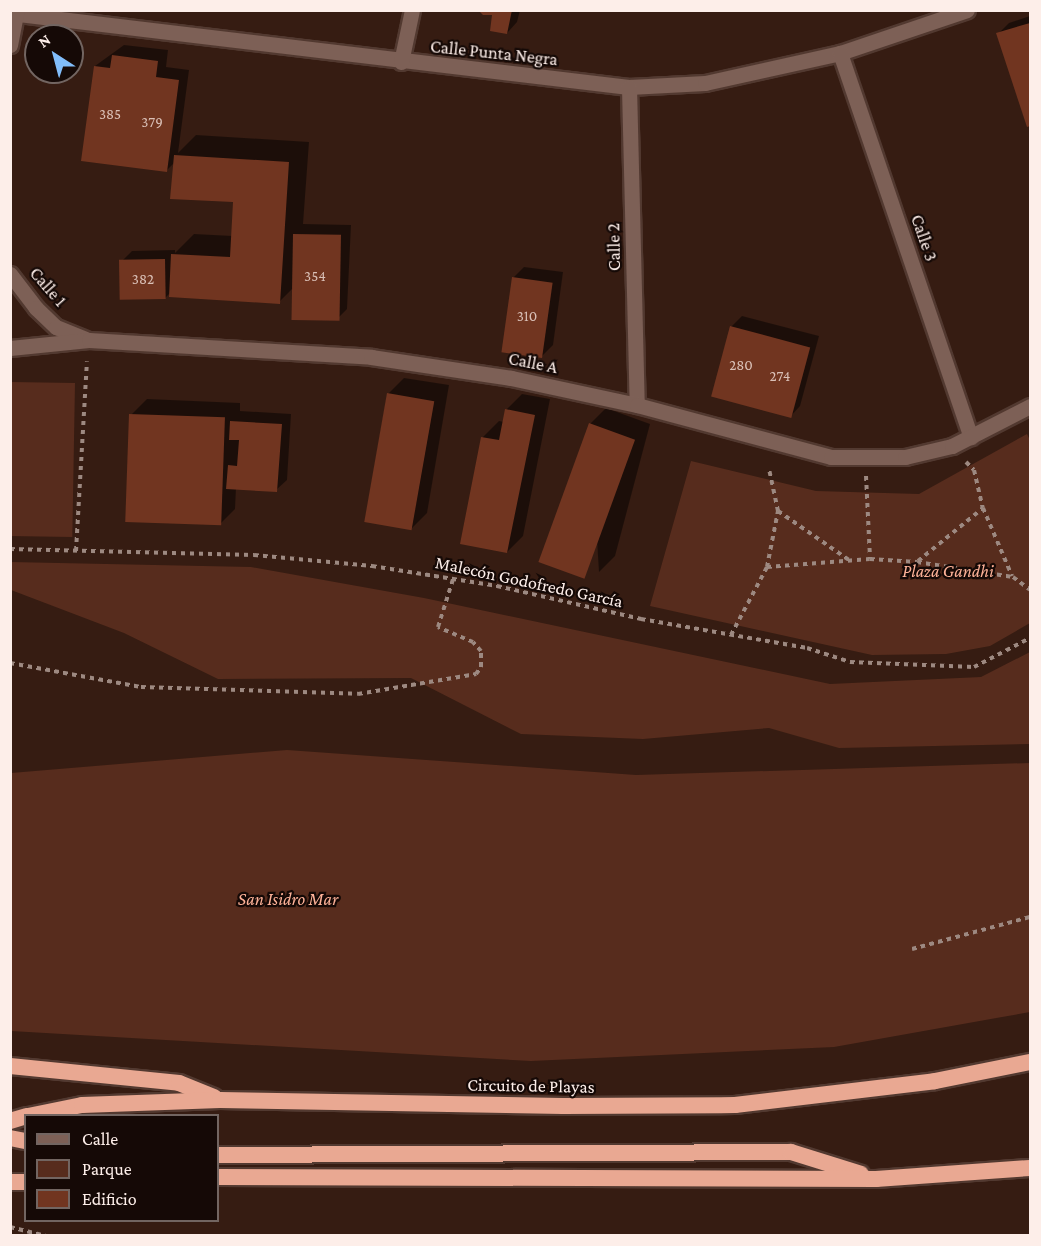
<!DOCTYPE html>
<meta charset="utf-8">
<style>
body{margin:0}
#map{position:relative;width:1041px;height:1246px;overflow:hidden;background:#361c12;font-family:"Crimson Pro",serif}
div>[style]{position:absolute}
.green>*{inset:0;background:#572c1d;transform-origin:0 0}
.shadow>*{inset:0;background:#0007}
.building>*{inset:0;background:#713520;transform-origin:0 0}
.path>*{height:4px;margin-top:-2px;transform-origin:0;background:repeating-linear-gradient(90deg,#9d8981 0 4.5px,transparent 0 9px)}
.roads{filter:drop-shadow(2px 0 #523930) drop-shadow(-2px 0 #523930) drop-shadow(0 2px #523930) drop-shadow(0 -2px #523930)}
.minor>*{height:15px;margin:-7.5px;padding:0 7.5px;transform-origin:7.5px;border-radius:7.5px;background:#7d6056}
.trunk>*{height:16px;margin:-8px;padding:0 8px;transform-origin:8px;border-radius:8px;background:#e9a892}
span{translate:-50% -50%;white-space:nowrap;text-align:center;line-height:1.15;-webkit-text-stroke:4.5px #150906;paint-order:stroke}
.number-label{font-size:15px;color:#dac0b7}
.number-label span{-webkit-text-stroke-width:0}
.street-label{font-size:18px;color:#fdeee9}
.park-label{font-size:18px;color:#feb298;font-style:italic}
.frame{position:absolute;inset:0;border:12px solid #fdeee9;pointer-events:none}
.legend{position:absolute;left:24px;top:1114px;width:195px;height:108px;box-sizing:border-box;background:#150906;border:2px solid #726561;margin:0;padding:8px 10px;list-style:none;font-size:18px;color:#fdeee9}
.legend li{display:flex;align-items:center;gap:12px;height:30px}
.legend b{width:30px;border:2px solid #726561}
.north{position:absolute;left:24px;top:24px;width:60px;height:60px;box-sizing:border-box;background:#150906;border:2px solid #726561;border-radius:50%;rotate:324deg;font-size:16px;font-weight:700;line-height:24px;text-align:center;color:#fdeee9}
.north::after{content:'';display:block;margin:auto;width:21px;height:27px;background:#81bdfa;clip-path:polygon(50% 0,100% 100%,50% 72%,0 100%)}
</style>
<div id="map">
<div class="green">
<div style="left:11px;top:382px;width:64px;height:154px;rotate:1deg"></div>
<div style="clip-path:polygon(1027px 434px,1030px 440px,1030px 623px,990px 646px,946px 654px,872px 655px,650px 606px,691px 461px,816px 491px,919px 494px)"></div>
<div style="clip-path:polygon(10px 562px,251px 567px,424px 598px,830px 684px,981px 677px,1030px 652px,1030px 744px,839px 748px,769px 728px,643px 739px,521px 734px,411px 678px,218px 679px,124px 633px,11px 590px)"></div>
<div style="clip-path:polygon(287px 750px,636px 775px,1030px 763px,1030px 1012px,834px 1047px,531px 1061px,11px 1031px,11px 773px)"></div>
</div>
<div class="shadow">
<div style="clip-path:polygon(480px 10px,520px 10px,517px 22px,507px 33px,493px 13px)"></div>
<div style="clip-path:polygon(1030px 16px,1030px 124px,1028px 125px,998px 34px,1009px 23px)"></div>
<div style="clip-path:polygon(124px 45px,168px 50px,166px 67px,189px 70px,178px 153px,196px 135px,309px 142px,303px 224px,351px 225px,347px 309px,337px 319px,292px 289px,279px 302px,170px 293px,165px 298px,121px 262px,132px 251px,175px 250px,175px 253px,194px 234px,233px 236px,235px 201px,175px 162px,167px 170px,95px 66px)"></div>
<div style="clip-path:polygon(524px 267px,563px 272px,553px 345px,542px 356px,513px 278px)"></div>
<div style="clip-path:polygon(742px 316px,819px 336px,800px 406px,790px 417px,731px 327px)"></div>
<div style="clip-path:polygon(404px 378px,449px 385px,427px 513px,411px 529px,388px 394px)"></div>
<div style="clip-path:polygon(522px 394px,550px 399px,523px 536px,507px 552px,483px 437px,499px 421px,504px 422px,506px 410px)"></div>
<div style="clip-path:polygon(147px 399px,240px 403px,240px 411px,291px 414px,287px 480px,276px 490px,236px 488px,235px 509px,219px 525px,131px 415px)"></div>
<div style="clip-path:polygon(606px 408px,650px 424px,615px 556px,599px 572px,590px 424px)"></div>
</div>
<div class="building">
<div style="clip-path:polygon(478px 10px,512px 10px,507px 34px,490px 31px,492px 15px,483px 15px)"></div>
<div style="clip-path:polygon(1030px 23px,1030px 126px,1027px 127px,996px 33px)"></div>
<div style="clip-path:polygon(112px 55px,158px 61px,156px 77px,179px 80px,167px 172px,81px 161px,94px 66px,110px 68px)"></div>
<div style="clip-path:polygon(174px 155px,289px 162px,280px 304px,169px 297px,171px 254px,230px 257px,233px 202px,170px 199px)"></div>
<div style="left:293px;top:234px;width:48px;height:86px;rotate:1deg"></div>
<div style="left:165px;top:259px;width:40px;height:46px;rotate:89deg"></div>
<div style="left:512px;top:277px;width:41px;height:76px;rotate:8deg"></div>
<div style="left:730px;top:326px;width:83px;height:73px;rotate:15deg"></div>
<div style="left:387px;top:393px;width:48px;height:131px;rotate:10deg"></div>
<div style="clip-path:polygon(505px 409px,535px 415px,507px 553px,460px 544px,481px 437px,499px 440px)"></div>
<div style="left:129px;top:414px;width:96px;height:108px;rotate:2deg"></div>
<div style="clip-path:polygon(230px 421px,282px 424px,277px 492px,226px 489px,228px 465px,237px 466px,239px 440px,229px 440px)"></div>
<div style="left:589px;top:423px;width:49px;height:148px;rotate:20deg"></div>
</div>
<div class="path">
<div style="left:966px;top:462px;width:11px;rotate:45deg"></div>
<div style="left:974px;top:470px;width:39px;rotate:77deg"></div>
<div style="left:983px;top:508px;width:74px;rotate:66.9deg"></div>
<div style="left:866px;top:476px;width:83px;rotate:87.2deg"></div>
<div style="left:778px;top:511px;width:86px;rotate:34.6deg"></div>
<div style="left:10px;top:549px;width:244px;rotate:1.4deg"></div>
<div style="left:254px;top:555px;width:119px;rotate:5.3deg"></div>
<div style="left:372px;top:566px;width:127px;rotate:9.1deg"></div>
<div style="left:497px;top:586px;width:148px;rotate:12.9deg"></div>
<div style="left:641px;top:619px;width:169px;rotate:9.9deg"></div>
<div style="left:807px;top:648px;width:45px;rotate:18deg"></div>
<div style="left:850px;top:662px;width:124px;rotate:2.3deg"></div>
<div style="left:974px;top:667px;width:63px;rotate:-27.4deg"></div>
<div style="left:76px;top:551px;width:190px;rotate:-86.7deg"></div>
<div style="left:918px;top:561px;width:84px;rotate:-39.2deg"></div>
<div style="left:767px;top:567px;width:103px;rotate:-4.4deg"></div>
<div style="left:870px;top:559px;width:47px;rotate:3.7deg"></div>
<div style="left:917px;top:562px;width:97px;rotate:8.9deg"></div>
<div style="left:1013px;top:577px;width:21px;rotate:37deg"></div>
<div style="left:731px;top:635px;width:77px;rotate:-62.1deg"></div>
<div style="left:767px;top:567px;width:57px;rotate:-78.9deg"></div>
<div style="left:778px;top:511px;width:43px;rotate:-102.1deg"></div>
<div style="left:10px;top:663px;width:133px;rotate:10.4deg"></div>
<div style="left:141px;top:687px;width:217px;rotate:1.8deg"></div>
<div style="left:358px;top:694px;width:120px;rotate:-9.6deg"></div>
<div style="left:476px;top:674px;width:9px;rotate:-54deg"></div>
<div style="left:481px;top:667px;width:16px;rotate:-90deg"></div>
<div style="left:481px;top:651px;width:12px;rotate:-132deg"></div>
<div style="left:473px;top:642px;width:38px;rotate:-157deg"></div>
<div style="left:438px;top:627px;width:50px;rotate:-72.6deg"></div>
<div style="left:912px;top:949px;width:122px;rotate:-15.2deg"></div>
<div style="left:10px;top:1227px;width:38px;rotate:14deg"></div>
</div>
<div class="roads">
<div class="minor">
<div style="left:10px;top:13px;width:623px;rotate:6.82deg"></div>
<div style="left:629px;top:87px;width:76px;rotate:-3deg"></div>
<div style="left:705px;top:83px;width:138px;rotate:-12.5deg"></div>
<div style="left:840px;top:53px;width:134px;rotate:-18.7deg"></div>
<div style="left:10px;top:45px;width:33px;rotate:-79deg"></div>
<div style="left:840px;top:53px;width:406px;rotate:71.2deg"></div>
<div style="left:401px;top:62px;width:53px;rotate:-78.1deg"></div>
<div style="left:629px;top:87px;width:318px;rotate:88.6deg"></div>
<div style="left:10px;top:274px;width:43px;rotate:52.6deg"></div>
<div style="left:36px;top:308px;width:28px;rotate:44deg"></div>
<div style="left:56px;top:327px;width:32px;rotate:22deg"></div>
<div style="left:10px;top:348px;width:79px;rotate:-5.8deg"></div>
<div style="left:89px;top:340px;width:283px;rotate:3.4deg"></div>
<div style="left:371px;top:357px;width:142px;rotate:8.5deg"></div>
<div style="left:511px;top:378px;width:129px;rotate:12.1deg"></div>
<div style="left:637px;top:405px;width:201px;rotate:15deg"></div>
<div style="left:831px;top:457px;width:74px"></div>
<div style="left:905px;top:457px;width:48px;rotate:-13.2deg"></div>
<div style="left:952px;top:446px;width:88px;rotate:-27.1deg"></div>
</div>
<div class="trunk">
<div style="left:10px;top:1066px;width:170px;rotate:5.7deg"></div>
<div style="left:179px;top:1083px;width:38px;rotate:22deg"></div>
<div style="left:28px;top:1116px;width:55px;rotate:-11.5deg"></div>
<div style="left:82px;top:1105px;width:138px;rotate:-2.1deg"></div>
<div style="left:220px;top:1100px;width:343px;rotate:1deg"></div>
<div style="left:563px;top:1106px;width:172px;rotate:-0.3deg"></div>
<div style="left:735px;top:1105px;width:201px;rotate:-6.8deg"></div>
<div style="left:935px;top:1081px;width:97px;rotate:-11.3deg"></div>
<div style="left:10px;top:1121px;width:17px;rotate:-17deg"></div>
<div style="left:10px;top:1138px;width:16px;rotate:11deg"></div>
<div style="left:218px;top:1155px;width:573px;rotate:-0.3deg"></div>
<div style="left:791px;top:1152px;width:73px;rotate:17.4deg"></div>
<div style="left:218px;top:1177px;width:658px;rotate:0.17deg"></div>
<div style="left:876px;top:1179px;width:154px;rotate:-4.1deg"></div>
<div style="left:10px;top:1182px;width:16px"></div>
</div>
</div>
<div class="number-label">
<span style="left:110px;top:115px">385</span>
<span style="left:152px;top:123px">379</span>
<span style="left:315px;top:277px">354</span>
<span style="left:143px;top:280px">382</span>
<span style="left:527px;top:317px">310</span>
<span style="left:741px;top:366px">280</span>
<span style="left:780px;top:377px">274</span>
</div>
<div class="street-label">
<span style="left:494px;top:53px;rotate:6deg">Calle Punta Negra</span>
<span style="left:924px;top:238px;rotate:71deg">Calle 3</span>
<span style="left:614px;top:247px;rotate:-91deg">Calle 2</span>
<span style="left:48px;top:287px;rotate:49deg">Calle 1</span>
<span style="left:533px;top:363px;rotate:11deg">Calle A</span>
<span style="left:529px;top:582px;rotate:12deg">Malecón Godofredo García</span>
<span style="left:531px;top:1086px;rotate:1deg">Circuito de Playas</span>
</div>
<div class="park-label">
<span style="left:948px;top:571px">Plaza Gandhi</span>
<span style="left:288px;top:899px">San Isidro Mar</span>
</div>
<div class="frame"></div>
<ul class="legend">
<li><b style="height:8px;background:#7d6056"></b>Calle</li>
<li><b style="height:16px;background:#572c1d"></b>Parque</li>
<li><b style="height:16px;background:#713520"></b>Edificio</li>
</ul>
<div class="north">N</div>
</div>
